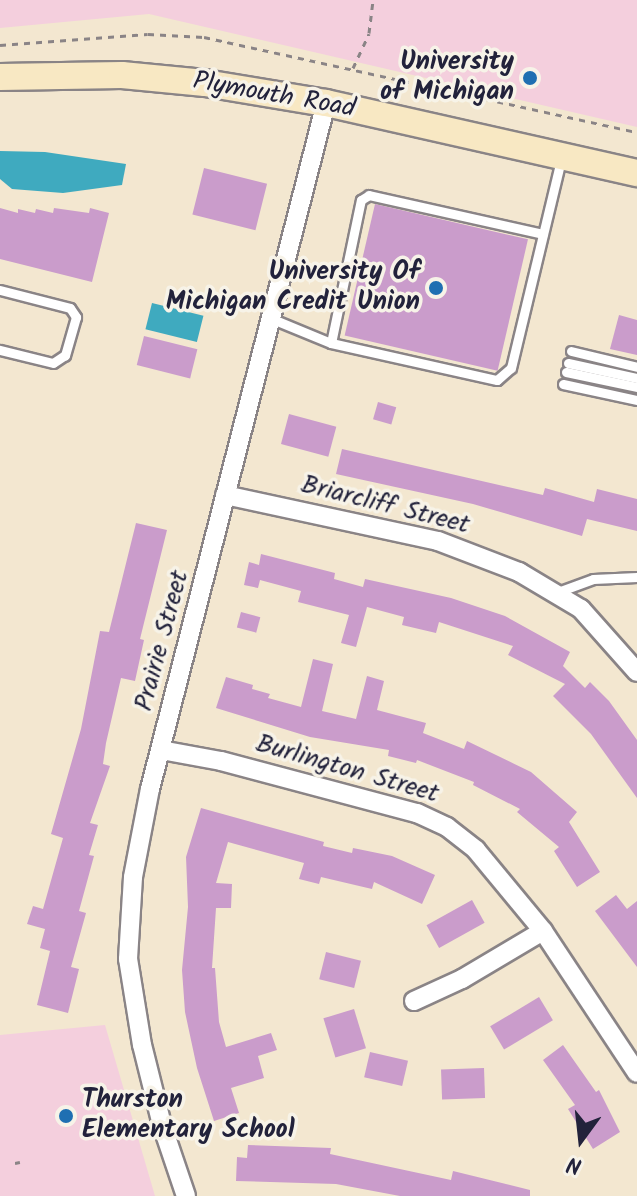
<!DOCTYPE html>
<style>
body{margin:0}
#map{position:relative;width:637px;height:1196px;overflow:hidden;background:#f3e7d0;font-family:Kalam,sans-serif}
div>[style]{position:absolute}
.built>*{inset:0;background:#f4cfdd}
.water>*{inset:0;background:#3faabf;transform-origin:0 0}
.building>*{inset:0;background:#ca9ccb;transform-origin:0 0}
.path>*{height:3px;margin-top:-1.5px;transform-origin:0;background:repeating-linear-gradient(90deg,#8a8486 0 6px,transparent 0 12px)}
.roads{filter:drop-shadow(2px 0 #8a8486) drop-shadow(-2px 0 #8a8486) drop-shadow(0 2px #8a8486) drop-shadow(0 -2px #8a8486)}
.lane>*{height:9px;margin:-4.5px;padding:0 4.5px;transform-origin:4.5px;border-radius:4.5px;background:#fff}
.street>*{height:18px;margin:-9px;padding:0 9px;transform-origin:9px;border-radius:9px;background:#fff}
.secondary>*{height:26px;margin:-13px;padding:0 13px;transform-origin:13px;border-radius:13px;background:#f8e8c3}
.dots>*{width:22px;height:22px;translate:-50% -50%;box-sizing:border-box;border:4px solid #f7f3e8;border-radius:50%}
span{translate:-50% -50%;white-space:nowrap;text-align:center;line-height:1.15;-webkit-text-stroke:7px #f7f3e8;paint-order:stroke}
.poi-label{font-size:26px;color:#22223b;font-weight:700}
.right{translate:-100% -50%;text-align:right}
.left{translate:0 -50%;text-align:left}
.street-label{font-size:26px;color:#22223b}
.north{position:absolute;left:541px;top:1100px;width:80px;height:80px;-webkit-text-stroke:6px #f7f3e8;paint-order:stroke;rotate:195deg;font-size:22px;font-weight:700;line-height:32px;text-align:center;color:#22223b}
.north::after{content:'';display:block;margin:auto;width:28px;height:36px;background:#22223b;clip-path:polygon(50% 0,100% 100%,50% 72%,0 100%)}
</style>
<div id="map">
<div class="built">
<div style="clip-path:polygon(0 0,637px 0,637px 127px,149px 14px,0 28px)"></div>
<div style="clip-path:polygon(105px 1025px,155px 1196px,0 1196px,0 1035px)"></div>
</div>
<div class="water">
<div style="clip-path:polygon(0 151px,45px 152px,126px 164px,122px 185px,63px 193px,12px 189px,0 179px)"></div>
<div style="left:152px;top:303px;width:53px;height:27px;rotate:14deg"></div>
</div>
<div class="building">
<div style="left:204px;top:168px;width:65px;height:48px;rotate:14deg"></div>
<div style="left:375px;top:204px;width:157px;height:135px;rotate:13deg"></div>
<div style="clip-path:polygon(0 208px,18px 213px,18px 209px,35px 213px,36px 209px,53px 213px,54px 208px,89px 213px,90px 208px,109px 213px,92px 282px,0 259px)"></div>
<div style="clip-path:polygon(619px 315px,637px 320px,637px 355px,610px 349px)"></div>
<div style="left:144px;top:336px;width:55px;height:30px;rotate:14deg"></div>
<div style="left:378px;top:402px;width:19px;height:18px;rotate:16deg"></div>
<div style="left:289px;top:414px;width:49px;height:31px;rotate:15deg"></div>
<div style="clip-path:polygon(342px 449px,543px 495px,545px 488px,594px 502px,597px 489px,637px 499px,637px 531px,587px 519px,582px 536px,473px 504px,336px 474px)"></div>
<div style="clip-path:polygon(136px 523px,167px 530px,140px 639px,144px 640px,135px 681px,121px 678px,106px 743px,103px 764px,110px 766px,90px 823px,98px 825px,89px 855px,94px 856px,79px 911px,86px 913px,71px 967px,79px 969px,68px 1013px,37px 1005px,50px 951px,40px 948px,45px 929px,27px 924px,33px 906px,43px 909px,63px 838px,51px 834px,81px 729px,100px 631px,109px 632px)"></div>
<div style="clip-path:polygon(261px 554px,335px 573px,334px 579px,363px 587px,365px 579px,451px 598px,505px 616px,570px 652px,563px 666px,585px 688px,590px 682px,609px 701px,637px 740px,637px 798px,591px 734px,553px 696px,565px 684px,508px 655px,513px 646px,439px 622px,436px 633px,402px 625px,404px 617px,367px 607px,356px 647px,341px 643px,349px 615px,298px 602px,301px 591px,260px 580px,258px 588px,244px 585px,249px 562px,259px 565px)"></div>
<div style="left:241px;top:612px;width:20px;height:16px;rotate:15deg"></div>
<div style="clip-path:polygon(313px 659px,333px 664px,322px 711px,356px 719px,367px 676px,384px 681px,377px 710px,426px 723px,423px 733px,464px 749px,467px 741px,531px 772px,577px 812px,569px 822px,600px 872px,577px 887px,554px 851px,559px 847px,517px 812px,520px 809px,473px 785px,474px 782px,417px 760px,416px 763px,388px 756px,389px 750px,310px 737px,216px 708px,226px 677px,253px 685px,252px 689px,270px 694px,268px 698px,301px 707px)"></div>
<div style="clip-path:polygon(201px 808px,324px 842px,323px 846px,352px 853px,353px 848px,392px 856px,435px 875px,422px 904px,374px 882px,372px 889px,321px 877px,319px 884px,299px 879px,304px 863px,228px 842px,216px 883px,232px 884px,231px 908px,216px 908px,212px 968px,215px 968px,219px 1022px,226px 1047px,271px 1033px,277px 1050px,258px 1056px,264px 1078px,231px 1088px,239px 1113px,214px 1121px,197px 1068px,185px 1012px,182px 970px,188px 907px,186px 857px)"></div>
<div style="clip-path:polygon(616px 895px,627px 909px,637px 901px,637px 967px,595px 911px)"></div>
<div style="left:472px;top:900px;width:26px;height:52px;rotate:61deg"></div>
<div style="left:326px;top:952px;width:36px;height:28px;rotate:14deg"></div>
<div style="left:539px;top:997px;width:27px;height:57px;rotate:59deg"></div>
<div style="left:354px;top:1009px;width:41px;height:32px;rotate:73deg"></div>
<div style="clip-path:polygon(563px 1045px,596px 1092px,599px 1090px,620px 1132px,593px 1149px,568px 1109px,575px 1105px,543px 1060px)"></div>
<div style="left:370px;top:1052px;width:39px;height:26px;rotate:13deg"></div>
<div style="left:484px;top:1068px;width:30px;height:43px;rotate:88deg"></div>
<div style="clip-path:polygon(248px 1145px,331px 1148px,330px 1154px,451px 1180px,453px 1171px,530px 1190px,530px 1196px,400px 1196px,336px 1184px,236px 1181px,237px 1157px,247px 1158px)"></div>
</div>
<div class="path">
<div style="left:0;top:45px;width:148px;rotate:-4.3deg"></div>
<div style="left:148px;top:34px;width:56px;rotate:3.1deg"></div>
<div style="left:204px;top:37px;width:443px;rotate:12.4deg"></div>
<div style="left:353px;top:68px;width:38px;rotate:-65deg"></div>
<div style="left:369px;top:33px;width:33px;rotate:-83deg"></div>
<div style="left:15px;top:1163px;width:5px;rotate:-11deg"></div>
</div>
<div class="roads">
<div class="lane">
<div style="left:0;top:290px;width:72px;rotate:14.4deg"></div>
<div style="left:70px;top:308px;width:11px;rotate:56deg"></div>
<div style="left:76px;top:317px;width:40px;rotate:106deg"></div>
<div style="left:65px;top:355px;width:14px;rotate:146deg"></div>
<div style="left:53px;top:363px;width:55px;rotate:-166.2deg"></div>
<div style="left:270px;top:318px;width:66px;rotate:22.3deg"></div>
<div style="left:331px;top:343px;width:170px;rotate:12.6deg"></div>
<div style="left:497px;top:380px;width:18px;rotate:-41deg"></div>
<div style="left:511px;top:368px;width:215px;rotate:-76.5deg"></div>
<div style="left:331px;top:343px;width:146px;rotate:-78.2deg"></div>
<div style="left:361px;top:200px;width:9px;rotate:-32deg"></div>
<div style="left:369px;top:195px;width:178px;rotate:12.6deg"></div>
<div style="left:571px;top:351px;width:68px;rotate:13.6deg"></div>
<div style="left:568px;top:363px;width:71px;rotate:12.3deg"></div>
<div style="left:566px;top:372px;width:73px;rotate:11.9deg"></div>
<div style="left:563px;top:384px;width:76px;rotate:12.2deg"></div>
<div style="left:555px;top:593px;width:40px;rotate:-20.2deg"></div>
<div style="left:593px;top:579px;width:44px;rotate:-2.6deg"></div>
</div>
<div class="street">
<div style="left:225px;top:495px;width:218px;rotate:12.2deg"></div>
<div style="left:438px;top:541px;width:87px;rotate:20.9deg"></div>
<div style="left:519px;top:572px;width:72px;rotate:30.8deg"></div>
<div style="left:581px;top:609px;width:84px;rotate:48.4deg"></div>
<div style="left:161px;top:750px;width:61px;rotate:10.4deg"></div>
<div style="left:221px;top:761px;width:203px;rotate:14.9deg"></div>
<div style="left:417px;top:813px;width:33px;rotate:25deg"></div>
<div style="left:447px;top:827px;width:37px;rotate:38deg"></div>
<div style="left:476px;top:850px;width:105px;rotate:50.4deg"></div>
<div style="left:543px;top:931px;width:170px;rotate:56.5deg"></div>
<div style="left:414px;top:1001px;width:53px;rotate:-24.6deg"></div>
<div style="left:462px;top:979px;width:94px;rotate:-30.7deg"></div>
<div style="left:186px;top:1196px;width:75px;rotate:-108.7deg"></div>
<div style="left:162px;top:1125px;width:82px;rotate:-104deg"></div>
<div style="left:142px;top:1045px;width:87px;rotate:-99.2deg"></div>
<div style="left:128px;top:959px;width:82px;rotate:-86.5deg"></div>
<div style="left:133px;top:877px;width:90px;rotate:-79.1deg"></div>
<div style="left:150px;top:789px;width:708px;rotate:-75.61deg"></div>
</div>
<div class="secondary">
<div style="left:0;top:77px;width:122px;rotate:-0.9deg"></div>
<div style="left:122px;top:75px;width:83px;rotate:5.5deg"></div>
<div style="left:205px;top:83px;width:123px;rotate:9.4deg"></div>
<div style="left:326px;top:103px;width:319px;rotate:12.7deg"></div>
</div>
</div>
<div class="dots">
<div style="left:530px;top:78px;background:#1f6fb2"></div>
<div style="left:436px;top:288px;background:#1f6fb2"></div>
<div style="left:66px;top:1116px;background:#1f6fb2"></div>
</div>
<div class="poi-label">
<span class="right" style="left:514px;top:78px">University<br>of Michigan</span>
<span class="right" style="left:420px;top:288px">University Of<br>Michigan Credit Union</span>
<span class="left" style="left:82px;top:1116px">Thurston<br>Elementary School</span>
</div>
<div class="street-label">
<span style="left:274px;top:96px;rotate:10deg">Plymouth Road</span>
<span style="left:385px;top:506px;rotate:14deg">Briarcliff Street</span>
<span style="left:163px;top:641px;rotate:-75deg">Prairie Street</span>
<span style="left:347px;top:770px;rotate:16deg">Burlington Street</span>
</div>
<div class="north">N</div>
</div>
